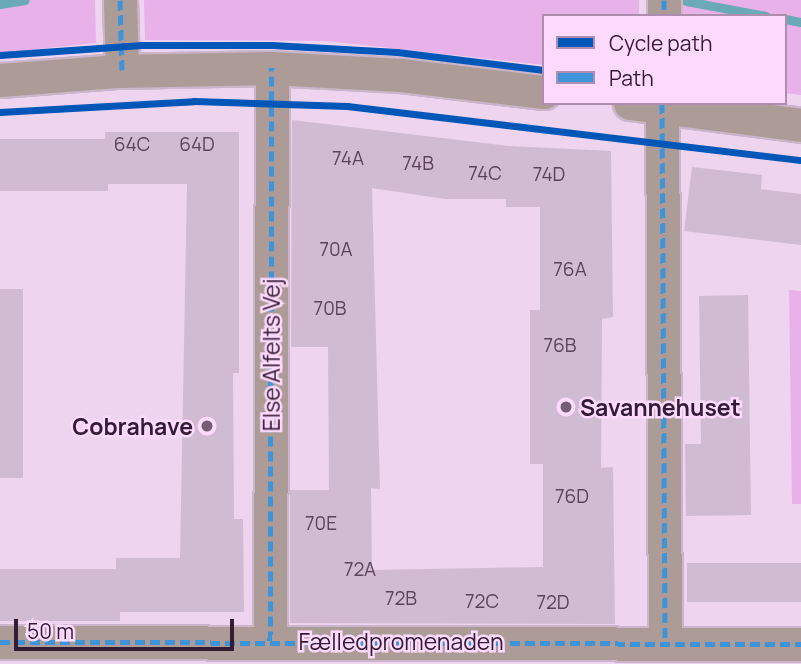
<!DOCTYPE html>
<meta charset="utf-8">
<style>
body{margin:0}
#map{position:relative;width:801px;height:664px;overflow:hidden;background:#eed4ee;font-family:Manrope,sans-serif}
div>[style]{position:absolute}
.green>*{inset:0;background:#e8b1ea}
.stream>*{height:9px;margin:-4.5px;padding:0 4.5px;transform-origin:4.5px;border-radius:4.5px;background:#6ba9b8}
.building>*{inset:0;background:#d1bbd2;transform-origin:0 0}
.roads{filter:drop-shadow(2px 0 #cab5ca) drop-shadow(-2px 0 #cab5ca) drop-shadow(0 2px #cab5ca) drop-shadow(0 -2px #cab5ca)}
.minor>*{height:33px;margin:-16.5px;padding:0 16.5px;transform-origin:16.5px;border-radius:16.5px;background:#ac9b96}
.quiet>*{height:5px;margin-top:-2.5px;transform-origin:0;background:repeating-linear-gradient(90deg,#3d94d8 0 10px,transparent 0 15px)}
.cycleway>*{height:7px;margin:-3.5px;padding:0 3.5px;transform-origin:3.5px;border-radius:3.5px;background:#0057b8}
.dots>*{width:19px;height:19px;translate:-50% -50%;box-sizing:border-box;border:4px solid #fedaff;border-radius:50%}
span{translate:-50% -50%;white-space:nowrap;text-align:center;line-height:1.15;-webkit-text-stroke:5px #fedaff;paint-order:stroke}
.number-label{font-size:19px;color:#5a445c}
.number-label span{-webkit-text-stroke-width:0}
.street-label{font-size:23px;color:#331d34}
.poi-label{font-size:23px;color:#331d34;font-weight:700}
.left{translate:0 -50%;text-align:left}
.right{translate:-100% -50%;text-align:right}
.legend{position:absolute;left:542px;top:14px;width:245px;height:91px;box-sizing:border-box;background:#fedaff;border:2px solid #ad8eae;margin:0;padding:9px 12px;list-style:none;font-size:21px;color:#331d34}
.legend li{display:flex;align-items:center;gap:14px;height:35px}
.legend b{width:35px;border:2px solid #ad8eae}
.scale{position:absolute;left:14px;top:619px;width:220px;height:32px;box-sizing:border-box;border:4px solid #331d34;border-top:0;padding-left:9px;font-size:21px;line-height:24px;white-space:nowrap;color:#331d34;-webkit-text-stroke:5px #fedaff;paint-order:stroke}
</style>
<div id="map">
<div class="green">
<div style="clip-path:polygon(0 0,95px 0,96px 43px,0 53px)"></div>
<div style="clip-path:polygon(144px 0,639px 0,639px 16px,544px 16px,544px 65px,326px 41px,145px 40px)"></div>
<div style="clip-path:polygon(681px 0,801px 0,801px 95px,785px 93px,785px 16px,681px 16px)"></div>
<div style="clip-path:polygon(789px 290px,801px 291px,801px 504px,792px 504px)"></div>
</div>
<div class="stream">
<div style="left:686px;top:1px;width:81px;rotate:10.6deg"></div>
<div style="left:0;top:4px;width:25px;rotate:-9deg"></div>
<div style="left:785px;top:19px;width:16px;rotate:11deg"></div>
</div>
<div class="building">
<div style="clip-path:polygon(evenodd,292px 120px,509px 146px,611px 151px,613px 317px,602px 319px,601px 468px,613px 467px,615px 624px,290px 623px,290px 490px,329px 490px,328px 347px,291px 347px,292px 120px,372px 188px,445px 199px,506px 199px,506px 207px,540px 207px,540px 310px,530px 310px,530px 464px,543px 464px,543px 567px,372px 570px,371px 488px,380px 489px,372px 188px)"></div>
<div style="clip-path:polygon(105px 132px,239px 132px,239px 373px,233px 373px,234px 519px,243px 519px,244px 612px,120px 612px,120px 621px,0 621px,0 569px,116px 569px,116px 558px,180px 558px,187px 184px,108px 184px,108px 191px,0 191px,0 139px,105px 139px)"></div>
<div style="clip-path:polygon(692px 167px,762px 175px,761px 189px,801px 194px,801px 245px,684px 231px)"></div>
<div style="left:0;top:289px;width:23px;height:189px"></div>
<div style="clip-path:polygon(748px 295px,751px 515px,686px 516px,685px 444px,701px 444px,699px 296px)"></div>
<div style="left:801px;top:563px;width:39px;height:114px;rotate:90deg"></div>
</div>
<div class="roads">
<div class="minor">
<div style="left:120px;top:0;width:71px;rotate:88.4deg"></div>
<div style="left:664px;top:0;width:16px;rotate:90deg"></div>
<div style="left:0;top:80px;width:116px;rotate:-4.4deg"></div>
<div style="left:116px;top:71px;width:156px;rotate:-1.1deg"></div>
<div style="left:272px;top:68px;width:129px;rotate:3.1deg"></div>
<div style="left:401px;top:75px;width:144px;rotate:6.8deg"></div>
<div style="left:630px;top:103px;width:172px;rotate:7.3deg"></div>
<div style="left:662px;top:103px;width:538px;rotate:89.68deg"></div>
<div style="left:270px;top:641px;width:573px;rotate:-89.8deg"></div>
<div style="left:0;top:642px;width:801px;rotate:0.14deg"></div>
</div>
</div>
<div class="quiet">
<div style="left:120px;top:0;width:71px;rotate:88.4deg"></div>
<div style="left:664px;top:0;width:16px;rotate:90deg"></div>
<div style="left:662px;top:103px;width:538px;rotate:89.68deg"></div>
<div style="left:270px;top:641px;width:573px;rotate:-89.8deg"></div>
<div style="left:0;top:642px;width:801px;rotate:0.14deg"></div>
</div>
<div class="cycleway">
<div style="left:0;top:55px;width:142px;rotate:-4deg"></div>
<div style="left:142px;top:45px;width:130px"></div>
<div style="left:272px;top:45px;width:125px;rotate:3.2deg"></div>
<div style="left:397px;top:52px;width:148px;rotate:7deg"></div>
<div style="left:0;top:112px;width:194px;rotate:-3.2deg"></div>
<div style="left:194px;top:101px;width:153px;rotate:1.9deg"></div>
<div style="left:347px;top:106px;width:457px;rotate:6.8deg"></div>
</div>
<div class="dots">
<div style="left:566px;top:407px;background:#745d75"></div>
<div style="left:207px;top:426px;background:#745d75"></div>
</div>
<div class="number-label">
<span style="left:132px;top:145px">64C</span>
<span style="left:197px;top:145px">64D</span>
<span style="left:348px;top:159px">74A</span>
<span style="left:418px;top:164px">74B</span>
<span style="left:485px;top:174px">74C</span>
<span style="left:549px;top:175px">74D</span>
<span style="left:336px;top:250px">70A</span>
<span style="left:570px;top:270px">76A</span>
<span style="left:330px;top:309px">70B</span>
<span style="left:560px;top:346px">76B</span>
<span style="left:572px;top:497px">76D</span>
<span style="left:321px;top:524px">70E</span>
<span style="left:360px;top:570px">72A</span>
<span style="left:401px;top:599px">72B</span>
<span style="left:482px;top:602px">72C</span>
<span style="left:553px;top:603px">72D</span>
</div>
<div class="street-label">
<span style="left:271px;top:355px;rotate:-90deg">Else Alfelts Vej</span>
<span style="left:401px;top:641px">Fælledpromenaden</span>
</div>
<div class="poi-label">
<span class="left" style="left:580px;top:407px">Savannehuset</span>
<span class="right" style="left:193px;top:426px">Cobrahave</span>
</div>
<ul class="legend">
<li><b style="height:9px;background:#0057b8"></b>Cycle path</li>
<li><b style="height:9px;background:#3d94d8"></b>Path</li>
</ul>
<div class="scale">50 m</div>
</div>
